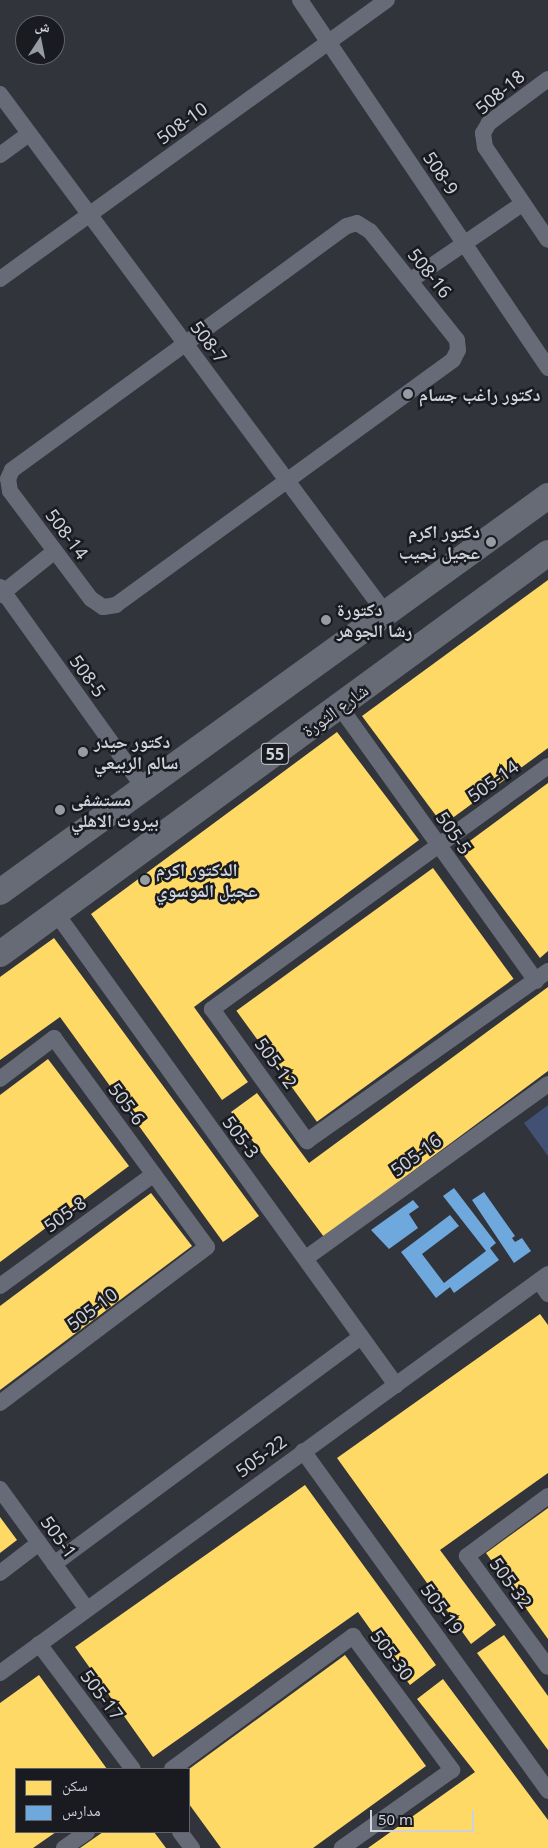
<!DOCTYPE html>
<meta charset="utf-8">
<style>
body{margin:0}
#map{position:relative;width:548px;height:1848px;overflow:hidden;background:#32343b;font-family:"Noto Sans","Noto Naskh Arabic",sans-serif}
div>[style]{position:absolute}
.green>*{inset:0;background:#415073}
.homes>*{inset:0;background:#ffd966;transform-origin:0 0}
.schools>*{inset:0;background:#6fa8dc}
.minor>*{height:16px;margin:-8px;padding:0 8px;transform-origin:8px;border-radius:8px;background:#676b77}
.primary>*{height:26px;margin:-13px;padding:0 13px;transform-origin:13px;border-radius:13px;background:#676b76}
.dots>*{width:14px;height:14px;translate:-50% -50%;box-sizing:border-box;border:2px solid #191b21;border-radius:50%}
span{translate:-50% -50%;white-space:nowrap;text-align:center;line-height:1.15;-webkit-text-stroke:5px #191b21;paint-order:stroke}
.shield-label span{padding:1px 4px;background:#191b21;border:1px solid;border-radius:4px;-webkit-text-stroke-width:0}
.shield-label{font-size:16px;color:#ced2da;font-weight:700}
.street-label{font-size:18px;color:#ced2da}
.poi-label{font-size:18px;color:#ced2da;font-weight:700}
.left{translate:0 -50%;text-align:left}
.right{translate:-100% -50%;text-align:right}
.legend{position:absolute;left:15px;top:1768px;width:175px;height:65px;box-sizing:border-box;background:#191b21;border:1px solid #61646b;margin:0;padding:6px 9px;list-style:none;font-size:15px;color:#ced2da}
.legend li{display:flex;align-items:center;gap:10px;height:25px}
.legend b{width:25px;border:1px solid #61646b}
.north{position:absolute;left:15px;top:15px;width:50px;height:50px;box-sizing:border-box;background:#191b21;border:1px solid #61646b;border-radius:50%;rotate:11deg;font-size:14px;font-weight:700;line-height:20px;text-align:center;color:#ced2da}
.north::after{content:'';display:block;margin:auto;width:18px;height:22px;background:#979ba2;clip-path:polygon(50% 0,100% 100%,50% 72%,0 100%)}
.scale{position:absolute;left:370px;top:1810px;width:104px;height:22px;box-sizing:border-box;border:2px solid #ced2da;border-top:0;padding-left:6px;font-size:15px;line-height:18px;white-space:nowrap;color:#ced2da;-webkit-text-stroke:4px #191b21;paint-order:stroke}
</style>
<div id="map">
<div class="green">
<div style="clip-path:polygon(548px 1105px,548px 1156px,524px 1123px)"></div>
</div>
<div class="homes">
<div style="clip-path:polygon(548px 580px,548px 748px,443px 825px,362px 716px)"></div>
<div style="clip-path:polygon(337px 732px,419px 840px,194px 1007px,248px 1082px,222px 1100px,91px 914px)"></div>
<div style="clip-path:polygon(548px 783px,548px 951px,540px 958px,459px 849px)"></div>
<div style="left:433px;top:868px;width:137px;height:243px;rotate:54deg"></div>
<div style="clip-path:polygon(54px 938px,259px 1216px,223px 1242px,60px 1017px,0 1060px,0 977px)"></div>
<div style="clip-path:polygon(548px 987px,548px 1071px,324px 1237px,231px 1112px,257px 1093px,309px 1163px)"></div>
<div style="clip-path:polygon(48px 1059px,129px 1166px,0 1262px,0 1095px)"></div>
<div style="clip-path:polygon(151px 1193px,192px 1246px,0 1390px,0 1306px)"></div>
<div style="clip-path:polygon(540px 1314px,548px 1325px,548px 1473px,440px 1550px,496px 1625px,471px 1644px,337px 1458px)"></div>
<div style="clip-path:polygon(305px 1485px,436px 1665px,410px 1685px,358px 1612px,153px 1757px,75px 1647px)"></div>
<div style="clip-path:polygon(548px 1508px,548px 1639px,486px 1553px)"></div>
<div style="clip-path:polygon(0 1517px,17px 1540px,0 1553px)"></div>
<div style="clip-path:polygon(504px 1635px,548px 1696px,548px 1750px,477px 1653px)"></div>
<div style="clip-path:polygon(345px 1655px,426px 1766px,313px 1848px,221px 1848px,189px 1804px,189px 1769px)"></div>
<div style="clip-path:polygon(39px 1675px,107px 1769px,16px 1769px,16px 1832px,56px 1832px,33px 1848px,0 1848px,0 1703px)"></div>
<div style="clip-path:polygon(443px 1679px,548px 1820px,548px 1848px,368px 1848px,475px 1772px,417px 1699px)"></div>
<div style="clip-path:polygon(103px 1832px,154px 1832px,166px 1848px,80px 1848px)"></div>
</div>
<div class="schools">
<div style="clip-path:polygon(454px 1188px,496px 1243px,490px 1248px,499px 1260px,454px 1293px,450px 1287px,436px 1298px,401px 1252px,450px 1215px,459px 1226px,422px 1254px,444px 1283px,486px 1251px,443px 1196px)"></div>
<div style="clip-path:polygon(484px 1192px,515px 1236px,512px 1238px,515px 1242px,522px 1238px,531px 1251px,514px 1263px,472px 1200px)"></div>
<div style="clip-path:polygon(413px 1200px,419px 1207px,409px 1214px,418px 1228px,389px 1249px,371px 1230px)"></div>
</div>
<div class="minor">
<div style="left:300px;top:0;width:444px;rotate:56deg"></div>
<div style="left:548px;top:79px;width:74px;rotate:143.3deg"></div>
<div style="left:489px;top:123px;width:12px;rotate:121deg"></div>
<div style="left:483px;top:133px;width:14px;rotate:82deg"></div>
<div style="left:485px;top:147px;width:112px;rotate:55.9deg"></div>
<div style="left:0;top:94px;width:648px;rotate:53.41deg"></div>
<div style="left:0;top:155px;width:36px;rotate:-36deg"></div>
<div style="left:357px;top:223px;width:15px;rotate:32deg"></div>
<div style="left:370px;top:231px;width:139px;rotate:51.4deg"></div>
<div style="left:457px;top:340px;width:10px;rotate:84deg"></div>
<div style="left:458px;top:350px;width:11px;rotate:117deg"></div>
<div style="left:453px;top:360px;width:417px;rotate:144deg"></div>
<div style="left:116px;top:605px;width:13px;rotate:171deg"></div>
<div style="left:103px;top:607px;width:14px;rotate:-146deg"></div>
<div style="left:91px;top:599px;width:135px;rotate:-126.9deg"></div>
<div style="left:10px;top:491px;width:12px;rotate:-99deg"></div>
<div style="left:8px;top:479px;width:10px;rotate:-66deg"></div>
<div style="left:12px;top:470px;width:414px;rotate:-36.1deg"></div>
<div style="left:347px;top:226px;width:10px;rotate:-17deg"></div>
<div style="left:0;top:279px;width:477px;rotate:-35.8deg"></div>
<div style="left:411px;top:280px;width:135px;rotate:-34.4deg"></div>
<div style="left:0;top:587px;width:247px;rotate:54.4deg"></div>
<div style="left:0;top:595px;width:70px;rotate:-38.7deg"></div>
<div style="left:340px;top:707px;width:337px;rotate:54.4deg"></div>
<div style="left:548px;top:766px;width:415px;rotate:144.1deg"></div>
<div style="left:212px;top:1009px;width:163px;rotate:54.3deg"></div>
<div style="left:307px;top:1141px;width:295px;rotate:-35.2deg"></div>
<div style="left:56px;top:913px;width:582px;rotate:54.23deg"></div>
<div style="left:0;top:1079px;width:68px;rotate:-37.2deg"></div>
<div style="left:54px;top:1038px;width:259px;rotate:53.8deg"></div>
<div style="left:207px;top:1247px;width:259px;rotate:143deg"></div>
<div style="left:306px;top:1258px;width:298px;rotate:-35.7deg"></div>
<div style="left:539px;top:1281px;width:16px;rotate:55deg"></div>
<div style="left:0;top:1286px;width:190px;rotate:-36deg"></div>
<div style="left:303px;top:1451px;width:419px;rotate:54.2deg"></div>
<div style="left:0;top:1489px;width:147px;rotate:54.1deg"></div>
<div style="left:548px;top:1496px;width:101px;rotate:143.5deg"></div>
<div style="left:467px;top:1556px;width:137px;rotate:53.9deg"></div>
<div style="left:54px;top:1564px;width:382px;rotate:-36.5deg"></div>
<div style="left:0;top:1573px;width:49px;rotate:-37.6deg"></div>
<div style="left:39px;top:1644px;width:156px;rotate:53.1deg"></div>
<div style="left:0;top:1673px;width:678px;rotate:-36.06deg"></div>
<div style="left:172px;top:1769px;width:225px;rotate:-36.3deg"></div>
<div style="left:353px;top:1636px;width:167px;rotate:53.5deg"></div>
<div style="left:452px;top:1770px;width:135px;rotate:144.7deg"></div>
<div style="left:180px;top:1832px;width:20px;rotate:53deg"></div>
<div style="left:64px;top:1848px;width:28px;rotate:-35deg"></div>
</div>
<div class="primary">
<div style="left:0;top:892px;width:676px;rotate:-35.85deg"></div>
<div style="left:0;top:954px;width:679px;rotate:-36.19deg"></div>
</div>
<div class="dots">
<div style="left:408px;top:394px;background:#979ba2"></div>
<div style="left:491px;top:542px;background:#979ba2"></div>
<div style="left:326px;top:620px;background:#979ba2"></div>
<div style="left:83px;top:752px;background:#979ba2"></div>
<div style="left:60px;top:810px;background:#979ba2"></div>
<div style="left:145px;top:880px;background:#979ba2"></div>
</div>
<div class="shield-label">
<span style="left:275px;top:754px">55</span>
</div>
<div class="street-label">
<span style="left:500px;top:92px;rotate:-40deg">508-18</span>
<span style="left:182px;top:123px;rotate:-36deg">508-10</span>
<span style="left:441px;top:173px;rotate:56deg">508-9</span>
<span style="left:430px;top:273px;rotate:51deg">508-16</span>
<span style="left:209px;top:342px;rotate:53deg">508-7</span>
<span style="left:67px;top:534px;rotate:53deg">508-14</span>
<span style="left:88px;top:676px;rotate:54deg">508-5</span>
<span style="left:335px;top:710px;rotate:-36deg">شارع الثورة</span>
<span style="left:493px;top:781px;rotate:-36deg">505-14</span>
<span style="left:454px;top:833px;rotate:55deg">505-5</span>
<span style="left:276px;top:1063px;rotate:54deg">505-12</span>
<span style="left:127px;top:1104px;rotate:53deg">505-6</span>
<span style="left:241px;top:1137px;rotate:53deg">505-3</span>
<span style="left:416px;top:1155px;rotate:-36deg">505-16</span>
<span style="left:65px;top:1214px;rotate:-36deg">505-8</span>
<span style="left:92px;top:1309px;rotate:-37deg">505-10</span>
<span style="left:261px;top:1456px;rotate:-36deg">505-22</span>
<span style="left:59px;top:1537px;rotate:54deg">505-1</span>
<span style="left:511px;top:1583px;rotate:54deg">505-32</span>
<span style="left:442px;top:1609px;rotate:54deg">505-19</span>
<span style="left:392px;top:1655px;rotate:53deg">505-30</span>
<span style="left:102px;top:1695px;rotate:53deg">505-17</span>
</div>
<div class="poi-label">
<span class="left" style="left:419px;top:394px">دكتور راغب جسام</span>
<span class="right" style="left:480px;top:542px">دكتور اكرم<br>عجيل نجيب</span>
<span class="left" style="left:337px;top:620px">دكتورة<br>رشا الجوهر</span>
<span class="left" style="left:94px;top:752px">دكتور حيدر<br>سالم الربيعي</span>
<span class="left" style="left:71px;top:810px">مستشفى<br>بيروت الاهلي</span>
<span class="left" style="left:156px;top:880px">الدكتور اكرم<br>عجيل الموسوي</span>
</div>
<ul class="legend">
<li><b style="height:14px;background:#ffd966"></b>سكن</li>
<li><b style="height:14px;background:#6fa8dc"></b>مدارس</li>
</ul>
<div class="north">ش</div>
<div class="scale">50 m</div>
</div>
